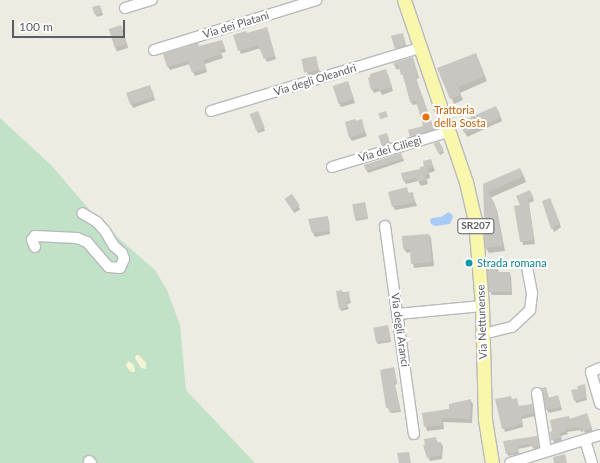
<!DOCTYPE html>
<style>
body{margin:0}
#map{position:relative;width:600px;height:463px;overflow:hidden;background:#edece3;font-family:Lato,sans-serif}
div>[style]{position:absolute}
.green>*{inset:0;background:#c1e2c6}
.sand>*{inset:0;background:#f7f4d3}
.water>*{inset:0;background:#a7caf8}
.shadow>*{inset:0;background:#0003;transform-origin:0 0}
.building>*{inset:0;background:#c8c6c0;transform-origin:0 0}
.roads{filter:drop-shadow(1px 0 #b8b9be) drop-shadow(-1px 0 #b8b9be) drop-shadow(0 1px #b8b9be) drop-shadow(0 -1px #b8b9be)}
.minor>*{height:10px;margin:-5px;padding:0 5px;transform-origin:5px;border-radius:5px;background:#fff}
.major>*{height:13px;margin:-6.5px;padding:0 6.5px;transform-origin:6.5px;border-radius:6.5px;background:#f9f7ac}
.dots>*{width:11px;height:11px;translate:-50% -50%;box-sizing:border-box;border:2px solid #fff;border-radius:50%}
span{translate:-50% -50%;white-space:nowrap;text-align:center;line-height:1.15;-webkit-text-stroke:4px #fff;paint-order:stroke}
.shield-label span{padding:1px 3px;background:#fff;border:1px solid;border-radius:3px;-webkit-text-stroke-width:0}
.shield-label{font-size:10px;color:#5b5d62;font-weight:700}
.street-label{font-size:11px;color:#5b5d62}
.food-label{font-size:11px;color:#c56008}
.left{translate:0 -50%;text-align:left}
.culture-label{font-size:11px;color:#0d838f}
.scale{position:absolute;left:12px;top:20px;width:113px;height:18px;box-sizing:border-box;border:2px solid #5b5d62;border-top:0;padding-left:5px;font-size:12px;line-height:14px;white-space:nowrap;color:#5b5d62;-webkit-text-stroke:3px #fff;paint-order:stroke}
</style>
<div id="map">
<div class="green">
<div style="clip-path:polygon(0 118px,51px 165px,100px 222px,155px 270px,167px 290px,180px 325px,186px 390px,255px 463px,0 463px)"></div>
</div>
<div class="sand">
<div style="clip-path:polygon(136px 355px,139px 355px,146px 363px,146px 369px,141px 368px,135px 358px)"></div>
<div style="clip-path:polygon(128px 361px,133px 364px,135px 370px,134px 372px,131px 372px,126px 366px)"></div>
</div>
<div class="water">
<div style="clip-path:polygon(449px 212px,453px 216px,450px 224px,435px 226px,431px 224px,430px 220px,432px 218px,441px 217px)"></div>
</div>
<div class="shadow">
<div style="clip-path:polygon(93px 8px,101px 8px,103px 15px,97px 17px)"></div>
<div style="left:121px;top:26px;width:23px;height:12px;rotate:72deg"></div>
<div style="clip-path:polygon(267px 28px,276px 59px,267px 62px,261px 48px,241px 54px,234px 36px,247px 34px)"></div>
<div style="clip-path:polygon(403px 36px,407px 48px,397px 51px,396px 48px)"></div>
<div style="clip-path:polygon(222px 41px,226px 52px,221px 53px,223px 58px,205px 64px,207px 72px,195px 76px,190px 64px,170px 70px,168px 67px,164px 55px)"></div>
<div style="clip-path:polygon(478px 59px,487px 81px,460px 93px,463px 100px,454px 104px,439px 69px)"></div>
<div style="clip-path:polygon(316px 60px,320px 72px,308px 75px,303px 61px)"></div>
<div style="clip-path:polygon(414px 62px,419px 78px,416px 79px,435px 133px,413px 140px,411px 136px,425px 126px,418px 104px,413px 105px,411px 102px,403px 76px,408px 74px,400px 68px,397px 70px,394px 64px)"></div>
<div style="clip-path:polygon(388px 74px,393px 91px,382px 95px,380px 91px,374px 93px,372px 89px)"></div>
<div style="clip-path:polygon(348px 82px,355px 103px,341px 107px,339px 103px)"></div>
<div style="clip-path:polygon(152px 90px,155px 100px,133px 108px,127px 94px)"></div>
<div style="clip-path:polygon(498px 110px,502px 121px,467px 137px,461px 122px)"></div>
<div style="clip-path:polygon(259px 114px,265px 131px,258px 133px,257px 131px)"></div>
<div style="clip-path:polygon(361px 121px,367px 136px,352px 141px,350px 138px)"></div>
<div style="clip-path:polygon(388px 137px,390px 145px,384px 147px,383px 145px)"></div>
<div style="clip-path:polygon(439px 143px,444px 153px,440px 155px,434px 144px)"></div>
<div style="clip-path:polygon(402px 156px,404px 161px,368px 173px,367px 171px,365px 165px)"></div>
<div style="clip-path:polygon(431px 160px,435px 171px,429px 173px,430px 178px,427px 179px,428px 184px,421px 186px,418px 181px,406px 184px,404px 181px,425px 167px)"></div>
<div style="clip-path:polygon(523px 174px,526px 182px,490px 198px,497px 210px,505px 251px,489px 253px,486px 248px,484px 185px)"></div>
<div style="clip-path:polygon(406px 188px,409px 193px,412px 193px,417px 206px,395px 210px,393px 206px)"></div>
<div style="left:291px;top:195px;width:17px;height:7px;rotate:57deg"></div>
<div style="clip-path:polygon(532px 195px,534px 201px,529px 203px,535px 244px,523px 245px,515px 207px,521px 206px)"></div>
<div style="clip-path:polygon(550px 199px,561px 227px,554px 232px,543px 202px)"></div>
<div style="left:365px;top:203px;width:16px;height:12px;rotate:79deg"></div>
<div style="clip-path:polygon(327px 217px,329px 221px,330px 234px,315px 237px,313px 233px)"></div>
<div style="clip-path:polygon(429px 235px,431px 238px,434px 266px,414px 268px,411px 252px,407px 253px,404px 249px,403px 237px)"></div>
<div style="clip-path:polygon(496px 261px,499px 273px,509px 273px,511px 276px,512px 295px,492px 295px,490px 292px)"></div>
<div style="clip-path:polygon(337px 292px,348px 292px,351px 303px,347px 304px,349px 309px,341px 311px)"></div>
<div style="clip-path:polygon(388px 326px,391px 342px,378px 344px,377px 342px)"></div>
<div style="clip-path:polygon(394px 368px,397px 384px,395px 385px,401px 412px,391px 413px,387px 407px)"></div>
<div style="clip-path:polygon(585px 385px,587px 400px,576px 403px,573px 391px,579px 390px)"></div>
<div style="clip-path:polygon(546px 388px,549px 398px,558px 396px,562px 410px,549px 413px,547px 410px)"></div>
<div style="clip-path:polygon(516px 399px,519px 407px,532px 405px,535px 416px,522px 419px,523px 427px,505px 432px,496px 400px)"></div>
<div style="clip-path:polygon(471px 401px,473px 404px,472px 423px,443px 422px,444px 429px,427px 431px,423px 414px,450px 410px)"></div>
<div style="clip-path:polygon(587px 415px,593px 432px,586px 434px,584px 431px,581px 432px,580px 430px,567px 432px,568px 434px,561px 436px,562px 442px,554px 443px,551px 433px,570px 419px)"></div>
<div style="clip-path:polygon(537px 437px,539px 448px,534px 449px,532px 446px,518px 449px,519px 454px,508px 456px,504px 442px)"></div>
<div style="clip-path:polygon(435px 438px,438px 443px,441px 443px,443px 446px,442px 459px,430px 461px,428px 457px)"></div>
</div>
<div class="building">
<div style="left:100px;top:5px;width:8px;height:8px;rotate:76deg"></div>
<div style="left:121px;top:25px;width:20px;height:13px;rotate:72deg"></div>
<div style="clip-path:polygon(267px 27px,275px 56px,264px 59px,258px 45px,238px 51px,233px 35px,246px 31px,247px 33px)"></div>
<div style="clip-path:polygon(403px 33px,406px 45px,395px 49px,391px 36px)"></div>
<div style="clip-path:polygon(222px 40px,225px 48px,220px 50px,221px 54px,203px 60px,206px 69px,192px 73px,188px 61px,167px 67px,163px 54px,198px 43px,199px 46px)"></div>
<div style="clip-path:polygon(476px 53px,485px 76px,458px 87px,461px 95px,450px 99px,437px 68px)"></div>
<div style="left:316px;top:56px;width:14px;height:15px;rotate:78deg"></div>
<div style="clip-path:polygon(413px 57px,418px 75px,415px 75px,434px 129px,410px 137px,408px 130px,423px 126px,416px 101px,410px 102px,403px 75px,401px 75px,398px 65px,394px 66px,393px 63px)"></div>
<div style="clip-path:polygon(386px 69px,392px 87px,379px 91px,378px 88px,371px 90px,368px 78px,370px 77px,370px 74px)"></div>
<div style="left:348px;top:81px;width:19px;height:16px;rotate:72deg"></div>
<div style="left:150px;top:85px;width:13px;height:25px;rotate:72deg"></div>
<div style="left:496px;top:106px;width:12px;height:40px;rotate:66deg"></div>
<div style="left:258px;top:111px;width:18px;height:9px;rotate:68deg"></div>
<div style="left:386px;top:111px;width:6px;height:8px;rotate:72deg"></div>
<div style="clip-path:polygon(355px 119px,356px 121px,362px 119px,365px 132px,349px 138px,345px 122px)"></div>
<div style="left:387px;top:133px;width:10px;height:9px;rotate:73deg"></div>
<div style="left:439px;top:141px;width:11px;height:6px;rotate:63deg"></div>
<div style="left:401px;top:153px;width:6px;height:39px;rotate:72deg"></div>
<div style="clip-path:polygon(431px 159px,433px 167px,427px 169px,429px 174px,425px 175px,427px 180px,418px 182px,416px 178px,403px 181px,401px 173px,420px 169px,420px 167px,424px 166px,423px 161px)"></div>
<div style="clip-path:polygon(520px 168px,524px 176px,488px 192px,495px 204px,503px 246px,485px 248px,483px 184px)"></div>
<div style="clip-path:polygon(407px 187px,408px 193px,413px 192px,415px 202px,392px 207px,388px 192px)"></div>
<div style="clip-path:polygon(530px 190px,533px 197px,528px 199px,534px 240px,520px 242px,514px 206px,520px 205px,516px 196px)"></div>
<div style="left:292px;top:194px;width:14px;height:9px;rotate:56deg"></div>
<div style="clip-path:polygon(550px 198px,560px 223px,551px 229px,542px 201px)"></div>
<div style="left:365px;top:202px;width:15px;height:13px;rotate:79deg"></div>
<div style="clip-path:polygon(328px 216px,329px 231px,312px 233px,308px 219px)"></div>
<div style="clip-path:polygon(429px 234px,432px 262px,411px 264px,410px 249px,403px 249px,402px 236px)"></div>
<div style="clip-path:polygon(486px 260px,497px 260px,497px 272px,510px 272px,510px 292px,489px 292px)"></div>
<div style="clip-path:polygon(342px 290px,342px 293px,349px 291px,350px 301px,347px 302px,348px 307px,339px 309px,336px 291px)"></div>
<div style="left:388px;top:325px;width:15px;height:15px;rotate:79deg"></div>
<div style="clip-path:polygon(394px 367px,397px 382px,394px 382px,400px 410px,389px 412px,389px 407px,386px 408px,380px 370px)"></div>
<div style="clip-path:polygon(585px 384px,586px 398px,574px 401px,571px 390px,578px 389px,577px 386px)"></div>
<div style="clip-path:polygon(546px 387px,548px 398px,558px 395px,561px 407px,546px 410px,541px 388px)"></div>
<div style="clip-path:polygon(511px 396px,512px 399px,517px 398px,519px 406px,532px 404px,534px 413px,521px 416px,522px 423px,517px 424px,517px 426px,502px 429px,495px 399px)"></div>
<div style="clip-path:polygon(471px 399px,470px 419px,442px 418px,442px 425px,424px 427px,422px 413px,449px 409px,449px 404px)"></div>
<div style="clip-path:polygon(587px 413px,592px 428px,583px 431px,582px 428px,578px 429px,577px 427px,566px 429px,566px 431px,560px 433px,561px 438px,551px 440px,550px 432px,552px 431px,550px 420px,569px 416px,570px 419px)"></div>
<div style="clip-path:polygon(537px 436px,539px 446px,532px 447px,531px 444px,518px 446px,519px 452px,506px 454px,503px 441px)"></div>
<div style="clip-path:polygon(436px 437px,437px 442px,441px 442px,441px 455px,427px 458px,423px 445px,425px 445px,424px 439px)"></div>
<div style="clip-path:polygon(409px 452px,411px 463px,399px 463px,397px 453px)"></div>
<div style="clip-path:polygon(565px 454px,567px 463px,554px 463px,553px 457px)"></div>
</div>
<div class="roads">
<div class="minor">
<div style="left:125px;top:8px;width:28px;rotate:-17deg"></div>
<div style="left:154px;top:50px;width:170px;rotate:-17.1deg"></div>
<div style="left:211px;top:111px;width:218px;rotate:-16.8deg"></div>
<div style="left:332px;top:167px;width:121px;rotate:-16.8deg"></div>
<div style="left:385px;top:226px;width:210px;rotate:82.1deg"></div>
<div style="left:35px;top:247px;width:8px;rotate:-113deg"></div>
<div style="left:32px;top:240px;width:5px;rotate:-53deg"></div>
<div style="left:35px;top:236px;width:42px;rotate:2.7deg"></div>
<div style="left:77px;top:238px;width:11px;rotate:22deg"></div>
<div style="left:87px;top:242px;width:33px;rotate:49deg"></div>
<div style="left:109px;top:267px;width:11px;rotate:5deg"></div>
<div style="left:120px;top:268px;width:10px;rotate:-66deg"></div>
<div style="left:124px;top:259px;width:6px;rotate:-108deg"></div>
<div style="left:122px;top:253px;width:11px;rotate:-139deg"></div>
<div style="left:114px;top:246px;width:17px;rotate:-121deg"></div>
<div style="left:105px;top:231px;width:12px;rotate:-132deg"></div>
<div style="left:97px;top:222px;width:17px;rotate:-149deg"></div>
<div style="left:398px;top:314px;width:84px;rotate:-5.4deg"></div>
<div style="left:483px;top:334px;width:30px;rotate:-14deg"></div>
<div style="left:512px;top:327px;width:25px;rotate:-43deg"></div>
<div style="left:530px;top:310px;width:17px;rotate:-83deg"></div>
<div style="left:532px;top:293px;width:25px;rotate:-101deg"></div>
<div style="left:600px;top:368px;width:10px;rotate:156deg"></div>
<div style="left:591px;top:372px;width:33px;rotate:74deg"></div>
<div style="left:537px;top:393px;width:59px;rotate:81.2deg"></div>
<div style="left:585px;top:440px;width:24px;rotate:73deg"></div>
<div style="left:89px;top:461px;width:3px;rotate:45deg"></div>
<div style="left:510px;top:463px;width:94px;rotate:-17.3deg"></div>
</div>
<div class="major">
<div style="left:404px;top:0;width:192px;rotate:71.2deg"></div>
<div style="left:466px;top:182px;width:39px;rotate:77deg"></div>
<div style="left:475px;top:220px;width:86px;rotate:85.3deg"></div>
<div style="left:482px;top:306px;width:113px;rotate:88.5deg"></div>
<div style="left:485px;top:419px;width:45px;rotate:81deg"></div>
</div>
</div>
<div class="dots">
<div style="left:426px;top:117px;background:#e8710a"></div>
<div style="left:469px;top:263px;background:#0f9aa8"></div>
</div>
<div class="shield-label">
<span style="left:476px;top:226px">SR207</span>
</div>
<div class="street-label">
<span style="left:236px;top:25px;rotate:-17deg">Via dei Platani</span>
<span style="left:315px;top:80px;rotate:-17deg">Via degli Oleandri</span>
<span style="left:390px;top:149px;rotate:-17deg">Via dei Ciliegi</span>
<span style="left:482px;top:322px;rotate:-92deg">Via Nettunense</span>
<span style="left:400px;top:330px;rotate:82deg">Via degli Aranci</span>
</div>
<div class="food-label">
<span class="left" style="left:434px;top:117px">Trattoria<br>della Sosta</span>
</div>
<div class="culture-label">
<span class="left" style="left:477px;top:263px">Strada romana</span>
</div>
<div class="scale">100 m</div>
</div>
